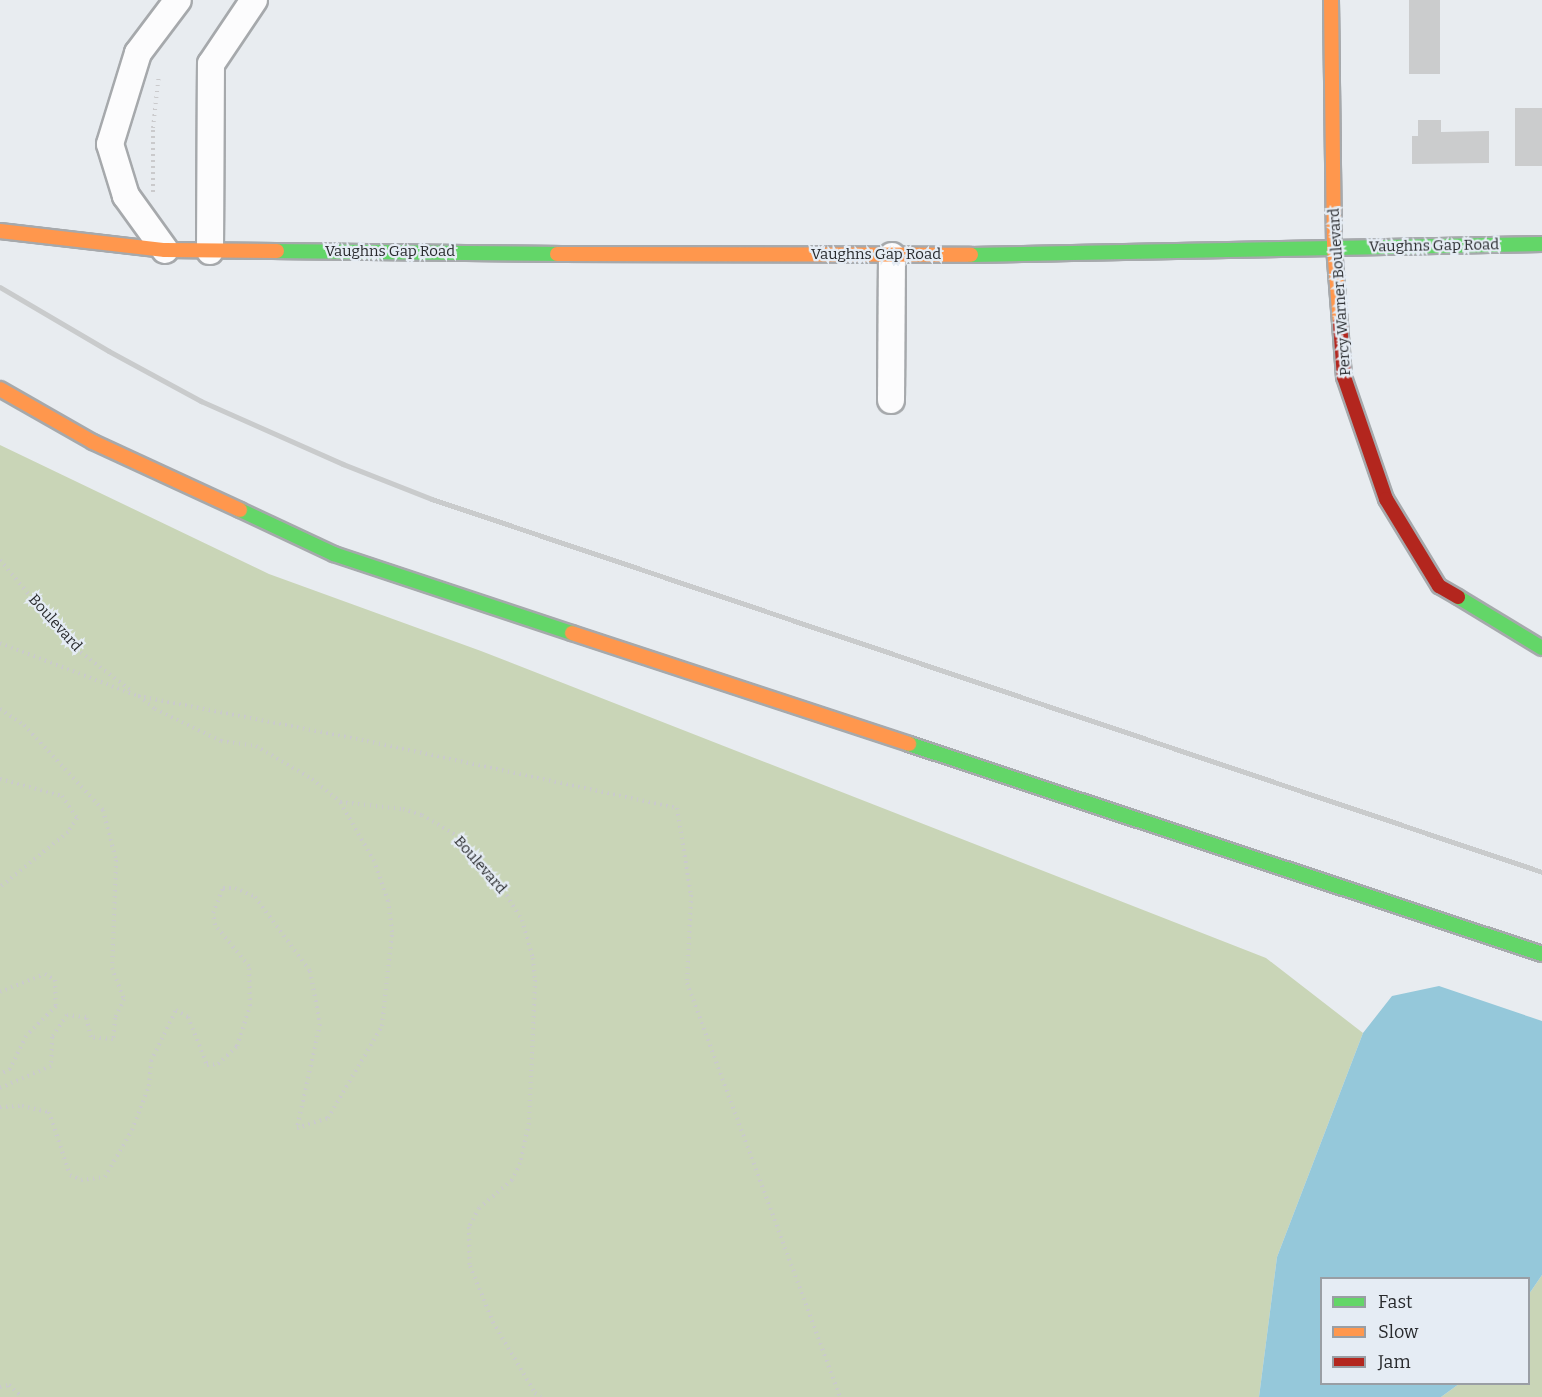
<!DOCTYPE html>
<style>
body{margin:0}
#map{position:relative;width:1542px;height:1397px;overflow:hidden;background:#e8ecf0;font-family:Bitter,serif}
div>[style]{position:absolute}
.forest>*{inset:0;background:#c9d5b7}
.water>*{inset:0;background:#95c8da}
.building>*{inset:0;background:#cbcccd;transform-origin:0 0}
.path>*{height:4px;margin-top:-2px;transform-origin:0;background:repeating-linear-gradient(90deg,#cacacc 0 1.5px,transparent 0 6px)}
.roads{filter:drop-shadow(2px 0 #a6a9ac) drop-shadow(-2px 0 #a6a9ac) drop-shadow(0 2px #a6a9ac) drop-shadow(0 -2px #a6a9ac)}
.street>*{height:26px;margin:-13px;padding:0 13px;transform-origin:13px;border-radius:13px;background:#fcfcfd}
.fast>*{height:14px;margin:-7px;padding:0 7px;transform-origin:7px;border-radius:7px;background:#63d668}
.slow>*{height:14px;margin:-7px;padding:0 7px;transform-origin:7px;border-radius:7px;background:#ff974d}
.jam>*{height:14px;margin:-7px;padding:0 7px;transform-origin:7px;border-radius:7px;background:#b3261e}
.rail>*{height:4.5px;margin:-2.25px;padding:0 2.25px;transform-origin:2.25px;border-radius:2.25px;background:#c9cbcc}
span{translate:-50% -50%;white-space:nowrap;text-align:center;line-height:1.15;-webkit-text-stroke:4.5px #e5ecf4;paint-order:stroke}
.street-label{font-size:15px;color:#282a2d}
.legend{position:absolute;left:1320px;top:1277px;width:210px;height:108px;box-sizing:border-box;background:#e5ecf4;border:2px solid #999ea4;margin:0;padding:8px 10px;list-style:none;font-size:18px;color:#282a2d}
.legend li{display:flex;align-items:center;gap:12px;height:30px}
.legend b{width:30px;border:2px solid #999ea4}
</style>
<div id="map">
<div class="forest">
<div style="clip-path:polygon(0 445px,269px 574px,481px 651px,1266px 958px,1363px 1033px,1277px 1257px,1259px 1397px,0 1397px)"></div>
<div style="clip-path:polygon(1542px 1275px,1542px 1397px,1441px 1397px,1459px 1384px,1528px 1384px,1529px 1294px)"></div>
</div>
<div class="water">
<div style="clip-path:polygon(1439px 986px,1542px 1021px,1542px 1275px,1529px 1294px,1528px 1278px,1322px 1278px,1322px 1384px,1459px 1384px,1441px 1397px,1259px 1397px,1277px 1257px,1363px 1033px,1392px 996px)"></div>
</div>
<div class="building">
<div style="left:1409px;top:0;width:31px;height:74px"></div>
<div style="left:1542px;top:108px;width:58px;height:27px;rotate:90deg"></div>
<div style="clip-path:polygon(1418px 120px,1441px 120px,1441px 132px,1489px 131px,1489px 163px,1412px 164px,1412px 136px,1418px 136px)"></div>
</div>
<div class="path">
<div style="left:153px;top:192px;width:64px;rotate:-90deg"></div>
<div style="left:153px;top:128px;width:54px;rotate:-83.7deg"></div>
<div style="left:0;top:560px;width:111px;rotate:50.1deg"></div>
<div style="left:71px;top:645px;width:78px;rotate:37.2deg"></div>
<div style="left:0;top:643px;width:148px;rotate:21deg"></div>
<div style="left:138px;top:696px;width:233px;rotate:11.1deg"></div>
<div style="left:367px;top:741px;width:317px;rotate:12.2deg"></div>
<div style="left:677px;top:808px;width:88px;rotate:80.9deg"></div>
<div style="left:691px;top:895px;width:88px;rotate:92.6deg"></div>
<div style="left:687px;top:983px;width:441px;rotate:69.7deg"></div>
<div style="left:139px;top:696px;width:21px;rotate:39deg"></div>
<div style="left:155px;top:709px;width:73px;rotate:25.9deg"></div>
<div style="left:221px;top:741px;width:35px;rotate:8deg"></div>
<div style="left:256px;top:746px;width:65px;rotate:30.5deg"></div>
<div style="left:312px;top:779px;width:36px;rotate:39deg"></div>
<div style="left:340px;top:802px;width:63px;rotate:6.3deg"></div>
<div style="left:403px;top:809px;width:20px;rotate:18deg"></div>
<div style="left:422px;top:815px;width:43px;rotate:30.7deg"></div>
<div style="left:459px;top:837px;width:63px;rotate:49.5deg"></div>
<div style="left:500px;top:885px;width:41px;rotate:57.8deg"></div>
<div style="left:522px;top:920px;width:40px;rotate:74deg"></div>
<div style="left:533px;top:958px;width:22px;rotate:85deg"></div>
<div style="left:535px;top:980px;width:143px;rotate:92.4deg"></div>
<div style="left:529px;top:1123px;width:41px;rotate:102.7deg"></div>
<div style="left:520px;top:1163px;width:19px;rotate:115deg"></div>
<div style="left:512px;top:1180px;width:43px;rotate:139.7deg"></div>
<div style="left:479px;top:1208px;width:21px;rotate:118deg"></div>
<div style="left:469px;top:1227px;width:39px;rotate:89deg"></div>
<div style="left:470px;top:1266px;width:61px;rotate:67.7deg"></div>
<div style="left:493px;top:1322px;width:82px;rotate:59.4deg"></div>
<div style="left:535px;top:1393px;width:7px;rotate:34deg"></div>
<div style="left:0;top:709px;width:29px;rotate:34deg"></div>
<div style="left:24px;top:725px;width:116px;rotate:47.1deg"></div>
<div style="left:103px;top:810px;width:52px;rotate:75.4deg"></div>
<div style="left:116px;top:860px;width:108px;rotate:92.1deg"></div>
<div style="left:112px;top:968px;width:33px;rotate:69deg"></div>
<div style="left:124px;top:999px;width:21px;rotate:115deg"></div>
<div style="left:115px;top:1018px;width:21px;rotate:95deg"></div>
<div style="left:113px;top:1039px;width:22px;rotate:-175deg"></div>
<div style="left:91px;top:1037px;width:21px;rotate:-104deg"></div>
<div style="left:86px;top:1017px;width:19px;rotate:-174deg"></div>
<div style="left:67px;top:1015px;width:27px;rotate:124deg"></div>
<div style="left:52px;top:1037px;width:29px;rotate:92deg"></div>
<div style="left:51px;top:1066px;width:56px;rotate:156.7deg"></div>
<div style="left:0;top:779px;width:64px;rotate:15.3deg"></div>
<div style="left:62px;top:796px;width:27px;rotate:56deg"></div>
<div style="left:77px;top:818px;width:17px;rotate:123deg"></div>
<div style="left:68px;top:832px;width:87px;rotate:141deg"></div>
<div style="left:0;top:992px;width:48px;rotate:-21.8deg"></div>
<div style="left:45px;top:974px;width:12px;rotate:31deg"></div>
<div style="left:55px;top:980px;width:26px;rotate:88deg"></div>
<div style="left:56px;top:1006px;width:42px;rotate:135deg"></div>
<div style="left:26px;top:1036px;width:37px;rotate:116deg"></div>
<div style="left:10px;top:1069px;width:11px;rotate:153deg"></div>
<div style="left:0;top:1107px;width:22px;rotate:-3deg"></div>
<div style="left:22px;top:1106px;width:28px;rotate:13deg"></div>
<div style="left:49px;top:1112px;width:66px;rotate:71.6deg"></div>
<div style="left:70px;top:1175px;width:12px;rotate:24deg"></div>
<div style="left:81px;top:1180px;width:24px;rotate:-7deg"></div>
<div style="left:105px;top:1177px;width:54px;rotate:-60.1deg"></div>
<div style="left:132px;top:1130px;width:47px;rotate:-68.9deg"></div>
<div style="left:149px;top:1086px;width:25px;rotate:-85deg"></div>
<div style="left:151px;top:1061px;width:57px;rotate:-63.9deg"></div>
<div style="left:176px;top:1010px;width:14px;rotate:30deg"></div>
<div style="left:188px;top:1017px;width:52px;rotate:68.4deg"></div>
<div style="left:207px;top:1065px;width:11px;rotate:-5deg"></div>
<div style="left:218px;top:1064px;width:26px;rotate:-43deg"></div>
<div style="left:237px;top:1046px;width:42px;rotate:-72deg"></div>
<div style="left:250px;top:1006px;width:40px;rotate:-91.4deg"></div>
<div style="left:249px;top:966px;width:53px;rotate:-129.7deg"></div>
<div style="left:215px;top:925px;width:12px;rotate:-99deg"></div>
<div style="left:213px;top:913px;width:27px;rotate:-68deg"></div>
<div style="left:223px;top:888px;width:12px"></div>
<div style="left:235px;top:888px;width:22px;rotate:24deg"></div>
<div style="left:255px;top:897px;width:92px;rotate:53.4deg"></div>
<div style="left:310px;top:971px;width:54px;rotate:79.3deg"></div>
<div style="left:320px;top:1024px;width:107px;rotate:102.5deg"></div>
<div style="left:297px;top:1128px;width:33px;rotate:-18deg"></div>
<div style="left:328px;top:1118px;width:107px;rotate:-59.6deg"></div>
<div style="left:382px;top:1026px;width:95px;rotate:-83.9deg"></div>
<div style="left:392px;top:932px;width:31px;rotate:-97deg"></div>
<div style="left:388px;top:901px;width:42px;rotate:-109.3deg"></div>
<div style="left:374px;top:861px;width:68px;rotate:-120deg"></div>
<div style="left:0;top:1387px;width:9px;rotate:-13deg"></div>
<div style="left:9px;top:1385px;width:18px;rotate:43deg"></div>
</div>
<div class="roads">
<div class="street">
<div style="left:165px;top:250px;width:67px;rotate:-125.8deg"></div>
<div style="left:126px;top:196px;width:54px;rotate:-107.1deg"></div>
<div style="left:110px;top:144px;width:95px;rotate:-72.9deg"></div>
<div style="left:138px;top:53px;width:66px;rotate:-53deg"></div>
<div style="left:210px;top:251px;width:187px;rotate:-89.7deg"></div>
<div style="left:211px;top:64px;width:77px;rotate:-56.1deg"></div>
<div style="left:891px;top:400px;width:144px;rotate:-89.6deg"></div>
</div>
<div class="fast">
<div style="left:277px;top:251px;width:280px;rotate:0.6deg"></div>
<div style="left:971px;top:255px;width:571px;rotate:-1.1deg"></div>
<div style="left:240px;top:510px;width:104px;rotate:25.1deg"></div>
<div style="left:334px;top:554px;width:251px;rotate:18.4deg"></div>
<div style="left:1458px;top:597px;width:98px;rotate:31.3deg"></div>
<div style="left:909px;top:744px;width:667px;rotate:18.35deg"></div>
</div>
<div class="slow">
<div style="left:1331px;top:0;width:247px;rotate:89.3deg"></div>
<div style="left:1334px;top:247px;width:76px;rotate:85.5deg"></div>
<div style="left:0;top:231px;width:166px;rotate:6.6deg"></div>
<div style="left:165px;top:250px;width:112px;rotate:0.5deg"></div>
<div style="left:557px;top:254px;width:414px;rotate:0.1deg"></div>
<div style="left:0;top:389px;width:107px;rotate:29.7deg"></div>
<div style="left:93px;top:442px;width:162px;rotate:24.8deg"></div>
<div style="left:572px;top:633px;width:355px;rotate:18.2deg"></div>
</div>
<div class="jam">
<div style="left:1340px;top:323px;width:54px;rotate:85.8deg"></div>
<div style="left:1344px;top:377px;width:129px;rotate:71deg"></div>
<div style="left:1386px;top:499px;width:102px;rotate:58.7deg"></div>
<div style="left:1439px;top:586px;width:22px;rotate:30deg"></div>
</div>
</div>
<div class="rail">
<div style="left:0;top:287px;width:126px;rotate:30.4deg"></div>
<div style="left:109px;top:351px;width:105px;rotate:28.5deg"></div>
<div style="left:201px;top:401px;width:155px;rotate:23.9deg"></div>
<div style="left:343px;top:464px;width:96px;rotate:21.5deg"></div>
<div style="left:432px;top:499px;width:1171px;rotate:18.57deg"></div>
</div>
<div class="street-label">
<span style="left:1434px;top:246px;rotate:-1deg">Vaughns Gap Road</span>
<span style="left:390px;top:252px">Vaughns Gap Road</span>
<span style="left:876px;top:255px">Vaughns Gap Road</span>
<span style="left:1340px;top:292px;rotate:-94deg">Percy Warner Boulevard</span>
<span style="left:55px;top:623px;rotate:48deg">Boulevard</span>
<span style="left:480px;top:865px;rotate:49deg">Boulevard</span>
</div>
<ul class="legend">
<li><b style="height:8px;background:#63d668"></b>Fast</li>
<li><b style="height:8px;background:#ff974d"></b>Slow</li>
<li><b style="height:8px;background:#b3261e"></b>Jam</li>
</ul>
</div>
